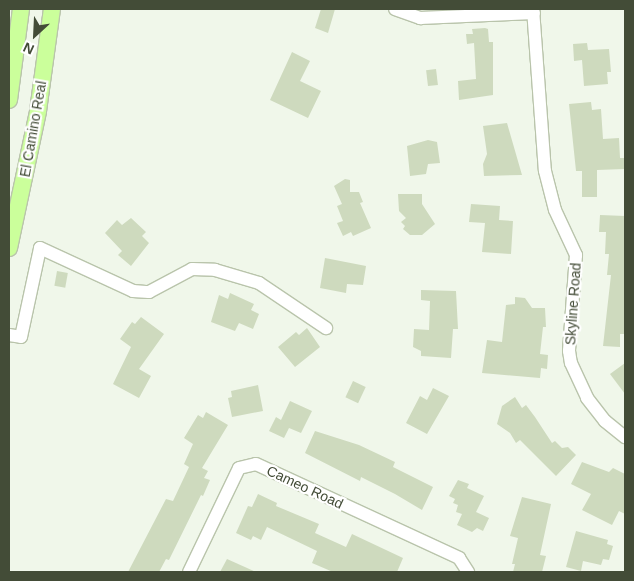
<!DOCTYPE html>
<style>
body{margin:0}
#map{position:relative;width:634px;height:581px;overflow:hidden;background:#f0f7ea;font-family:Helvetica,sans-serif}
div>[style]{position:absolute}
.building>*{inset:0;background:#cedabe;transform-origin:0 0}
.roads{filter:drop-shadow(1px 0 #b9c4ab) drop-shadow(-1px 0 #b9c4ab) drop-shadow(0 1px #b9c4ab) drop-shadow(0 -1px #b9c4ab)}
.minor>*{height:12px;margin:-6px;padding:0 6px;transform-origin:6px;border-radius:6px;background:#fff}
.major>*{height:16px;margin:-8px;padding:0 8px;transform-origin:8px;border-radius:8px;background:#cbff9b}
span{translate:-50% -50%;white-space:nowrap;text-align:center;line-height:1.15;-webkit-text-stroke:4.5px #fff;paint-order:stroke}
.street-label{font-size:14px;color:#434c37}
.frame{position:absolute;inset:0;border:10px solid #434c37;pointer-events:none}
.north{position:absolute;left:10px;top:10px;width:50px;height:50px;-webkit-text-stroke:4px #fff;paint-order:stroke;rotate:205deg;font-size:14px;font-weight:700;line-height:20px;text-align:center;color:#434c37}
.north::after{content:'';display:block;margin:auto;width:18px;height:22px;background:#434c37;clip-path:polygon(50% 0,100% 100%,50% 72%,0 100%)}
</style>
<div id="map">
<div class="building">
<div style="clip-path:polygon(321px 9px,335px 9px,328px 33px,315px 28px)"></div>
<div style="clip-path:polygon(485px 28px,488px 29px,489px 42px,493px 42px,493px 95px,459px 100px,458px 81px,476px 79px,474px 43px,467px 44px,466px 34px,473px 34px,472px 29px)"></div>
<div style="clip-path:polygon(587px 43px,588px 50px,609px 49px,611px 72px,607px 72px,608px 84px,584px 86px,582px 60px,574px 61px,573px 44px)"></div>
<div style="clip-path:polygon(292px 52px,310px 61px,300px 81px,321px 91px,308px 118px,270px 100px)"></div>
<div style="left:436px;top:69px;width:16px;height:10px;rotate:83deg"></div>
<div style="clip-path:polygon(591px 102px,592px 110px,601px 109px,603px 139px,619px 138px,620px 158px,625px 158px,625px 169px,597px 170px,597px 197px,582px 197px,582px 171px,576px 171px,569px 104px)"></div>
<div style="clip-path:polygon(507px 123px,522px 175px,484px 176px,483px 164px,487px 154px,483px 126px)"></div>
<div style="clip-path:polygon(428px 140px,437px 142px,440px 163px,428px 164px,426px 174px,410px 176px,407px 146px)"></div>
<div style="clip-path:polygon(345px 179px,350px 180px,350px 192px,359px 192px,363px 202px,360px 203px,371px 228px,353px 236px,351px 232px,343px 236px,337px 223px,343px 221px,337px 206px,342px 204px,334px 186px)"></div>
<div style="clip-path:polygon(398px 194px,422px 194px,422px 204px,435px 224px,422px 235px,410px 235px,403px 229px,405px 226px,401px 222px,406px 218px,399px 211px)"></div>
<div style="clip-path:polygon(471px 204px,500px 206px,499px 220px,513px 221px,511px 254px,482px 252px,485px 223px,469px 222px)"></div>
<div style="clip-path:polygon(600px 215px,625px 216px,625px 334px,620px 334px,620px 347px,603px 346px,611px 275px,607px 275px,609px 254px,605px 254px,606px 232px,599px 232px)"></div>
<div style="clip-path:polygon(131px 218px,146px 232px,142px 236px,149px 243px,131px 266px,118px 255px,122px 251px,105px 233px,117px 220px,122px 225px)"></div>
<div style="clip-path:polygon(325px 258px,366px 266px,363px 285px,347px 284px,346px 293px,320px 288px)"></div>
<div style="left:57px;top:271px;width:11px;height:15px;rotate:10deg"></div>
<div style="clip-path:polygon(421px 290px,456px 291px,458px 329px,453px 329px,451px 358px,421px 356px,421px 351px,413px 347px,414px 329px,429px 330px,430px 301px,421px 300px)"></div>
<div style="clip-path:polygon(230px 293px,254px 304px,251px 310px,259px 314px,253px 329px,239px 323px,235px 331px,211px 322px,219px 295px,228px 299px)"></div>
<div style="clip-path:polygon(515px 297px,525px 298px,532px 308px,545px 308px,546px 327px,543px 327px,540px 354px,548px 355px,547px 369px,541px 368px,540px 378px,482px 373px,487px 340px,502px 342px,506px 305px,515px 304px)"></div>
<div style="clip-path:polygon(141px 317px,164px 334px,139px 369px,151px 376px,139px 398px,113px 384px,131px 347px,120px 339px,132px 322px,135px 324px)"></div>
<div style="clip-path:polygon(307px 328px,320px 347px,295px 367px,278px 347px,296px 332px,299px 335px)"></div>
<div style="clip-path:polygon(625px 363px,625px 394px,610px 374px)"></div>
<div style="left:353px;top:381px;width:14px;height:18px;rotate:25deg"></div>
<div style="clip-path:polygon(258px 385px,263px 411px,232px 417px,228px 398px,232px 397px,231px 391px)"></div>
<div style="clip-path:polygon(433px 388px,449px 396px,427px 434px,406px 423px,420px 396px,427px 400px)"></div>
<div style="clip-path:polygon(515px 397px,522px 408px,526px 405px,535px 417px,552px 443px,555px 441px,562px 448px,568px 447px,576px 455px,556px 476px,520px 440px,516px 443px,510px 433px,497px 424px,502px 406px)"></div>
<div style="clip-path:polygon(290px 401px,312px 411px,301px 433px,289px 428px,284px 438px,269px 431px,276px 417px,281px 420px)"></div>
<div style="clip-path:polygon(206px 412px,228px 425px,202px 468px,208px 471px,204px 478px,210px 480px,203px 496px,201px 495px,169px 560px,166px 559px,159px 572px,128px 572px,166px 499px,173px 501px,189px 467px,184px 464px,193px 444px,184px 438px,198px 415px,203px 418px)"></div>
<div style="clip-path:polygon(315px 431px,359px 445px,395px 462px,393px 467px,433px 487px,422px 510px,395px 494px,361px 477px,360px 481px,305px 453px)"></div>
<div style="clip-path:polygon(582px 462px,609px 472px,613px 468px,625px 474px,625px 514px,619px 511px,612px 525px,582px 510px,591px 494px,571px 484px)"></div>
<div style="clip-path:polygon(458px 480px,469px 484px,467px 488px,484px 496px,476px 512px,489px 518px,483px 531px,477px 528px,472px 532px,457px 525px,462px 514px,456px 512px,458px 505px,453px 503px,455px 499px,449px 496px)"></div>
<div style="clip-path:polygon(258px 494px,277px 503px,276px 506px,319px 524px,315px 533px,346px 547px,352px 534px,403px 558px,397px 572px,333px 572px,312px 563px,317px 551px,267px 527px,261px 540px,253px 536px,251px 540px,236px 533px,248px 506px,252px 507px)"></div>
<div style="clip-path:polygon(522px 497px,551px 504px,540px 555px,546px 556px,542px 572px,513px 572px,515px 564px,512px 564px,518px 538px,510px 536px)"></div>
<div style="clip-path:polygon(576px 531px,608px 540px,607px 544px,613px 546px,609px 560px,603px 559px,601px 565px,583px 561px,581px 571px,566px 567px)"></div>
<div style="clip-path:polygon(227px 559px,256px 572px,220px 572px)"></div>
</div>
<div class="roads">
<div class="minor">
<div style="left:395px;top:9px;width:27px;rotate:20deg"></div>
<div style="left:420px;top:18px;width:114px;rotate:-2.5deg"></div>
<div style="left:533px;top:9px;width:162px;rotate:85.8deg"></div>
<div style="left:545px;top:171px;width:40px;rotate:75.6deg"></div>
<div style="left:555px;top:210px;width:50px;rotate:65deg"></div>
<div style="left:576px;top:255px;width:96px;rotate:94.2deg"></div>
<div style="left:569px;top:351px;width:12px;rotate:81deg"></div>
<div style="left:571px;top:363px;width:38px;rotate:65deg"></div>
<div style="left:587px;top:398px;width:29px;rotate:52deg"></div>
<div style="left:605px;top:421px;width:26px;rotate:39deg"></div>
<div style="left:9px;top:335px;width:12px;rotate:9deg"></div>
<div style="left:21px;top:337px;width:91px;rotate:-77.9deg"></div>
<div style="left:40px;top:248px;width:102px;rotate:24.8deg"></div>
<div style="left:133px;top:291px;width:16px;rotate:4deg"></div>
<div style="left:149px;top:292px;width:49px;rotate:-28.1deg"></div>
<div style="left:192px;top:269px;width:23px;rotate:2deg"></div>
<div style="left:215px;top:270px;width:46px;rotate:16.5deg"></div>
<div style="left:259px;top:283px;width:81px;rotate:33.9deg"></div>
<div style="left:189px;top:572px;width:115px;rotate:-64.3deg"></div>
<div style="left:239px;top:468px;width:17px;rotate:-13deg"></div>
<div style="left:256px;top:464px;width:224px;rotate:24.8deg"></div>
<div style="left:459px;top:558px;width:17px;rotate:57deg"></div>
</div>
<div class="major">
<div style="left:9px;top:100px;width:92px;rotate:-82.5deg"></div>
<div style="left:9px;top:248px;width:140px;rotate:-78deg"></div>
<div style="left:38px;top:111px;width:103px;rotate:-82.2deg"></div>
</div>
</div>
<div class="street-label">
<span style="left:33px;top:129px;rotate:-80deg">El Camino Real</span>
<span style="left:573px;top:304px;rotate:-86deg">Skyline Road</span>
<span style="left:305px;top:487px;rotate:25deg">Cameo Road</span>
</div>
<div class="frame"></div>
<div class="north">N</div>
</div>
